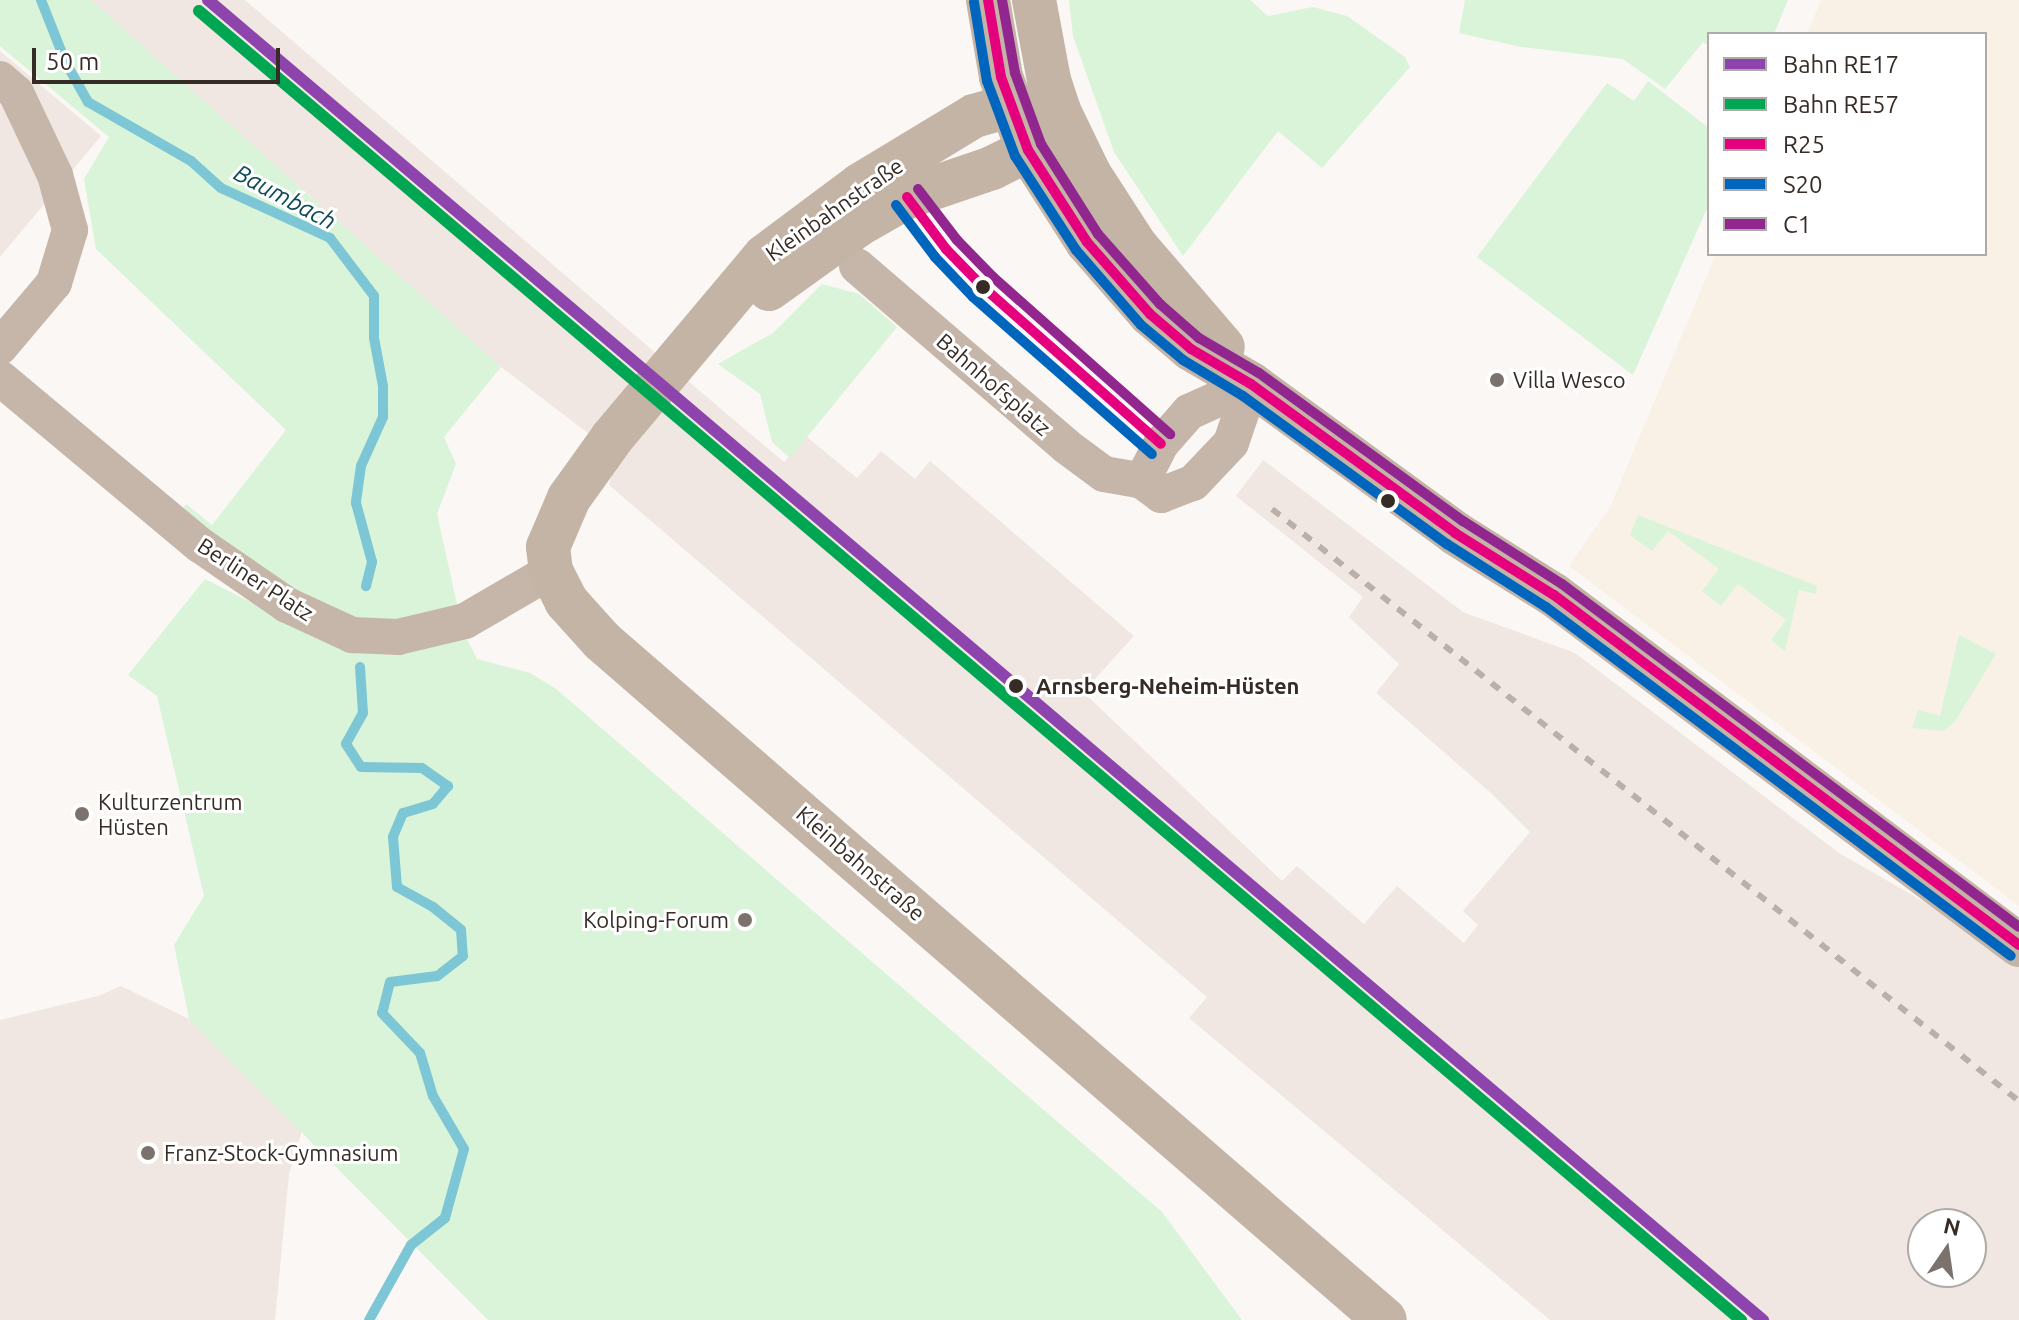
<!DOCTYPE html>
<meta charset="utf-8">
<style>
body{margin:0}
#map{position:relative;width:2019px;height:1320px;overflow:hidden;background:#faf7f5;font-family:Ubuntu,sans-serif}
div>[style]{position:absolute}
.built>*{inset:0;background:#f1e7e2}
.industrial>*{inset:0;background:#f9f1e5}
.green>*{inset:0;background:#d9f4d8}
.stream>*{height:10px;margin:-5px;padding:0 5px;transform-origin:5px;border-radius:5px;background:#7dc6d6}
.street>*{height:36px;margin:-18px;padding:0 18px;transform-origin:18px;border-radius:18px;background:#c6b6a9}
.secondary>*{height:44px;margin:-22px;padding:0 22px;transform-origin:22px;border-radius:22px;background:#c4b4a6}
.rail>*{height:6px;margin-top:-3px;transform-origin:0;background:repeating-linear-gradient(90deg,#b9b0a9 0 10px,transparent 0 20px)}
.bus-1>*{height:10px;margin:-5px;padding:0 5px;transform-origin:5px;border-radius:5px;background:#e5007d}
.bus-2>*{height:10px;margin:-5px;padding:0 5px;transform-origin:5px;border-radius:5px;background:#0065bd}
.bus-3>*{height:10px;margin:-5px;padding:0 5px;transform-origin:5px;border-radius:5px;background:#91268f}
.rail-1>*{height:12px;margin:-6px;padding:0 6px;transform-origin:6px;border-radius:6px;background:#8e44ad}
.rail-2>*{height:12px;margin:-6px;padding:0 6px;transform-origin:6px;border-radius:6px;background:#00a651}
.dots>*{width:22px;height:22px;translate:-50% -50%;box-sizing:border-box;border:4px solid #fff;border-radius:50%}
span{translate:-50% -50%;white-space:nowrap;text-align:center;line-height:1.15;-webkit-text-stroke:6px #fff;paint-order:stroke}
.street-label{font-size:22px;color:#372b25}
.poi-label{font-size:22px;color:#372b25}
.left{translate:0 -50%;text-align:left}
.right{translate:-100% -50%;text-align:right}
.stop-label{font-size:22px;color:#372b25;font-weight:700}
.water-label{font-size:24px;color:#0c4b58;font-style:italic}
.legend{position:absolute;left:1707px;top:32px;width:280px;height:224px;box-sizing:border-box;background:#fff;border:2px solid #afaaa8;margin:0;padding:10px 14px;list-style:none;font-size:24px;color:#372b25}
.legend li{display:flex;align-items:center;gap:16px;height:40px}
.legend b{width:40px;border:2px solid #afaaa8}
.north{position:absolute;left:1907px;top:1208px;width:80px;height:80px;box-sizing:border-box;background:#fff;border:2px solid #afaaa8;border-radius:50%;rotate:13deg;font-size:22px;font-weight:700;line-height:32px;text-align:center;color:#372b25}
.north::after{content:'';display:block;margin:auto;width:28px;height:36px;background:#7b726e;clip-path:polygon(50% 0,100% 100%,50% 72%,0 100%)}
.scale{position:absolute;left:32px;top:48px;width:248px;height:36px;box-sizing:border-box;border:4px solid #372b25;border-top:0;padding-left:10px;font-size:24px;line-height:28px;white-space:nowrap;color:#372b25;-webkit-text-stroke:6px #fff;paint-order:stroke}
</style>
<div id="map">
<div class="built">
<div style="clip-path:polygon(91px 0,245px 0,658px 355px,589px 434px,501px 367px)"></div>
<div style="clip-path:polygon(0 51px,101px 136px,0 257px)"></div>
<div style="clip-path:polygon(evenodd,682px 376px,784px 462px,807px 437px,857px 478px,881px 451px,915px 479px,930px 461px,1134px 636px,1083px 692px,1282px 881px,1297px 866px,1364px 924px,1397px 886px,1464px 943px,1478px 925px,1463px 911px,1530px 832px,1492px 794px,1376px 693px,1399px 664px,1349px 617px,1363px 597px,1236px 496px,1263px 460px,1463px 612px,1575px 653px,1839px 853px,2019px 956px,2019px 1320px,1550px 1320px,1189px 1018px,1207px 997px,609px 485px,614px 467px,682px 376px,1923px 1224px,1971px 1224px,1971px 1272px,1923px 1272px,1923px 1224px)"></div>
<div style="clip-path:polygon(121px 986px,189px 1019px,302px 1131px,289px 1174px,275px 1320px,0 1320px,0 1020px,98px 996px)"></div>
</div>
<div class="industrial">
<div style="clip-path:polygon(1821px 0,2019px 0,2019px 906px,1569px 566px,1610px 507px,1716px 254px,1985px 254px,1985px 34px,1807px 34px)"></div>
</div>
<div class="green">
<div style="clip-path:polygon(0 0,91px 0,501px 367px,444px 437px,456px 464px,437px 514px,459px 613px,399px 624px,342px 618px,176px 520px,186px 504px,212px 525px,286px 430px,96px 249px,84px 179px,109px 137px,0 46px)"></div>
<div style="clip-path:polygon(1069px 0,1250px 0,1268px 16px,1313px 7px,1347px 16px,1405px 57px,1410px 67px,1322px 168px,1278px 131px,1183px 256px,1114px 152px,1073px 36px)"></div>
<div style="clip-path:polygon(1465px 0,1788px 0,1774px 34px,1709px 34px,1709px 46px,1703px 42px,1665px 89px,1623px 59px,1521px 47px,1459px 33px)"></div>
<div style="clip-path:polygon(1648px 81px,1709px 128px,1709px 204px,1633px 375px,1477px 257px,1607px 83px,1634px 101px)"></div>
<div style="clip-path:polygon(822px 284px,859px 294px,897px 327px,790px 458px,772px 442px,760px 394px,718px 364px,773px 333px)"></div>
<div style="clip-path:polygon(1638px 515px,1817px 586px,1816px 594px,1799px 590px,1785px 651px,1771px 640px,1786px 620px,1738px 584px,1721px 606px,1702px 591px,1719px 569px,1668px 531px,1652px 551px,1630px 535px)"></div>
<div style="clip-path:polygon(205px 579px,346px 651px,392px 655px,460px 625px,477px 659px,530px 673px,555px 688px,1162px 1212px,1242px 1320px,488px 1320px,189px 1019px,174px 945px,204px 896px,157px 696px,128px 675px)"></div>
<div style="clip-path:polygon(1959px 635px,1996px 654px,1956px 720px,1944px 731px,1912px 728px,1918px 710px,1940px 716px)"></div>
</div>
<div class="stream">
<div style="left:41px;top:0;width:68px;rotate:68.4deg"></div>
<div style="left:66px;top:63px;width:45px;rotate:60.6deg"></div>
<div style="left:88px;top:102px;width:119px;rotate:29.8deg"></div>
<div style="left:191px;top:161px;width:40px;rotate:42deg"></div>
<div style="left:221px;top:188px;width:120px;rotate:24.6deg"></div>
<div style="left:330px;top:238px;width:73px;rotate:52.8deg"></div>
<div style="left:374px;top:296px;width:42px;rotate:90deg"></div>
<div style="left:374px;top:338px;width:49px;rotate:79.4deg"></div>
<div style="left:383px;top:386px;width:31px;rotate:90deg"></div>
<div style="left:383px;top:417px;width:54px;rotate:114.2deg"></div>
<div style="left:361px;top:466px;width:37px;rotate:98deg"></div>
<div style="left:356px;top:503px;width:61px;rotate:74.8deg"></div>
<div style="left:372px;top:562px;width:25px;rotate:104deg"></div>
<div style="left:360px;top:667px;width:46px;rotate:86.3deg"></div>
<div style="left:363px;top:713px;width:35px;rotate:119deg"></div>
<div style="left:346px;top:744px;width:27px;rotate:57deg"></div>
<div style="left:361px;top:767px;width:61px;rotate:0.9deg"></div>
<div style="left:422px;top:768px;width:32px;rotate:35deg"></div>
<div style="left:448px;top:786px;width:23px;rotate:130deg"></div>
<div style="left:433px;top:804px;width:31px;rotate:163deg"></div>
<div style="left:403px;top:813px;width:26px;rotate:113deg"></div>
<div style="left:393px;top:837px;width:50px;rotate:85.4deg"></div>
<div style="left:397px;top:887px;width:41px;rotate:29.1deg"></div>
<div style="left:433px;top:907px;width:36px;rotate:39deg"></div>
<div style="left:461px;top:930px;width:26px;rotate:86deg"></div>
<div style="left:463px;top:956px;width:33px;rotate:142deg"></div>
<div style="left:437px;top:976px;width:47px;rotate:172.7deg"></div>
<div style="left:390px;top:982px;width:32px;rotate:104deg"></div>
<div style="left:382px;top:1013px;width:55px;rotate:46.5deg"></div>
<div style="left:420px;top:1053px;width:45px;rotate:73.2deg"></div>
<div style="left:433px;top:1096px;width:61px;rotate:59.7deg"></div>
<div style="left:464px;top:1149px;width:72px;rotate:105.4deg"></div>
<div style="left:445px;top:1218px;width:43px;rotate:141.5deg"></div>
<div style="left:411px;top:1245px;width:86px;rotate:119.2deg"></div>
</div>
<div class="street">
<div style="left:0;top:79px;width:21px;rotate:41deg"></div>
<div style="left:16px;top:93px;width:91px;rotate:64.6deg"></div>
<div style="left:55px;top:175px;width:57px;rotate:74.7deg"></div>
<div style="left:70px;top:230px;width:55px;rotate:106.8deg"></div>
<div style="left:54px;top:283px;width:84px;rotate:130.2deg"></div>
<div style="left:857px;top:266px;width:276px;rotate:40.7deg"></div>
<div style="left:1066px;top:446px;width:47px;rotate:36.4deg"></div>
<div style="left:1104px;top:474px;width:39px;rotate:10deg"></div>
<div style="left:1142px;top:481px;width:24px;rotate:36deg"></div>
<div style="left:1161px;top:495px;width:34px;rotate:-21deg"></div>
<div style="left:1193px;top:483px;width:55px;rotate:-46.5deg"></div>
<div style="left:1231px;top:443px;width:62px;rotate:-71.3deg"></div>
<div style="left:0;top:378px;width:261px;rotate:39.9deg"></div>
<div style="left:200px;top:545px;width:106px;rotate:34.6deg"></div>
<div style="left:287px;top:605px;width:72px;rotate:24.8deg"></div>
<div style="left:352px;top:635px;width:46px;rotate:2.5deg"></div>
<div style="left:398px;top:637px;width:69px;rotate:-13.4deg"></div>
<div style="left:465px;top:621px;width:99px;rotate:-30.2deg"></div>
<div style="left:1142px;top:481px;width:42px;rotate:-62.8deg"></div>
<div style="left:1161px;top:444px;width:43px;rotate:-48.8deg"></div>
<div style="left:1189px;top:412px;width:68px;rotate:-24.3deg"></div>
</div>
<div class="secondary">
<div style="left:988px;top:0;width:78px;rotate:80.4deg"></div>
<div style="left:1001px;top:77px;width:78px;rotate:69.7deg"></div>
<div style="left:1028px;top:150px;width:109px;rotate:57.3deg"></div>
<div style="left:1087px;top:242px;width:96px;rotate:48.8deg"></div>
<div style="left:1150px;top:314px;width:54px;rotate:40.5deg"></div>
<div style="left:1191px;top:349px;width:69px;rotate:30.3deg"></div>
<div style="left:1251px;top:384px;width:253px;rotate:36.1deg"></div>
<div style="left:1455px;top:533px;width:117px;rotate:32.1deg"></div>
<div style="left:1554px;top:595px;width:582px;rotate:36.97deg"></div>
<div style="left:1034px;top:0;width:81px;rotate:79.4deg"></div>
<div style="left:1049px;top:80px;width:33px;rotate:72deg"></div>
<div style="left:1059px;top:111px;width:71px;rotate:64.2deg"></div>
<div style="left:1090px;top:175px;width:85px;rotate:57.1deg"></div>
<div style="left:1136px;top:246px;width:133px;rotate:49.3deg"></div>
<div style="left:1059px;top:111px;width:50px;rotate:-174.3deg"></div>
<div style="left:1009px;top:106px;width:36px;rotate:164deg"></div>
<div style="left:974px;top:116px;width:133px;rotate:148.8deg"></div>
<div style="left:860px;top:185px;width:119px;rotate:143.2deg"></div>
<div style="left:765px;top:256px;width:238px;rotate:130.1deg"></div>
<div style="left:612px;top:438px;width:74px;rotate:125.6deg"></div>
<div style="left:569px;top:498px;width:53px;rotate:113.2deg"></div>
<div style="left:548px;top:547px;width:24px;rotate:83deg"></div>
<div style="left:551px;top:571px;width:34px;rotate:63deg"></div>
<div style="left:566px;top:601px;width:54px;rotate:48deg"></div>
<div style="left:602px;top:641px;width:1036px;rotate:40.93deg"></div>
<div style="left:769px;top:289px;width:110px;rotate:-35.7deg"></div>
<div style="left:858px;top:225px;width:56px;rotate:-29.7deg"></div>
<div style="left:907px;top:197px;width:90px;rotate:-18.8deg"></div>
<div style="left:992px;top:168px;width:40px;rotate:-26.6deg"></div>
<div style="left:1028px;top:150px;width:27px;rotate:-51deg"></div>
</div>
<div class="rail">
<div style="left:1272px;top:509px;width:953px;rotate:38.4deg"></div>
</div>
<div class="bus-1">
<div style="left:988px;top:0;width:78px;rotate:80.4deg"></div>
<div style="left:1001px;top:77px;width:78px;rotate:69.7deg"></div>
<div style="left:1028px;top:150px;width:109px;rotate:57.3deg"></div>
<div style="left:1087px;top:242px;width:96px;rotate:48.8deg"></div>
<div style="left:1150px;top:314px;width:54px;rotate:40.5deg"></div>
<div style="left:1191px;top:349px;width:69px;rotate:30.3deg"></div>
<div style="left:1251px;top:384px;width:253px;rotate:36.1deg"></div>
<div style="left:1455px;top:533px;width:117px;rotate:32.1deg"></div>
<div style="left:1554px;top:595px;width:582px;rotate:36.97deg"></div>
<div style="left:907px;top:197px;width:65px;rotate:53.1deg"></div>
<div style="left:946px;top:249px;width:53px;rotate:45.8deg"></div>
<div style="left:983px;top:287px;width:237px;rotate:41.4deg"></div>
</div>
<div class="bus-2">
<div style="left:974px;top:2px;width:80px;rotate:80.7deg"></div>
<div style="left:987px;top:81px;width:80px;rotate:69.5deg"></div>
<div style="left:1015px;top:156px;width:112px;rotate:57deg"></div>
<div style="left:1076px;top:250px;width:99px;rotate:49.1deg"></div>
<div style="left:1141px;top:325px;width:55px;rotate:39.8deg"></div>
<div style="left:1183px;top:360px;width:70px;rotate:31deg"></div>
<div style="left:1243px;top:396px;width:252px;rotate:36deg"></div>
<div style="left:1447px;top:544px;width:117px;rotate:32.5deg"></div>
<div style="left:1546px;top:607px;width:581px;rotate:36.89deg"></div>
<div style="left:896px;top:205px;width:65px;rotate:53.1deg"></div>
<div style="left:935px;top:257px;width:55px;rotate:46.5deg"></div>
<div style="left:973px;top:297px;width:238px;rotate:41.3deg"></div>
</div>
<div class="bus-3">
<div style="left:1002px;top:0;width:74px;rotate:79.9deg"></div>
<div style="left:1015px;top:73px;width:76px;rotate:69.9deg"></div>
<div style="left:1041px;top:144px;width:107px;rotate:57.7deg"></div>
<div style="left:1098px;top:234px;width:94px;rotate:48.5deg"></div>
<div style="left:1160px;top:304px;width:52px;rotate:41.1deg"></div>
<div style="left:1199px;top:338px;width:69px;rotate:30.3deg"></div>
<div style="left:1259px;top:373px;width:252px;rotate:36deg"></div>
<div style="left:1463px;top:521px;width:117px;rotate:32.5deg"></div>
<div style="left:1562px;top:584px;width:571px;rotate:36.89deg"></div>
<div style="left:918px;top:189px;width:64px;rotate:52.6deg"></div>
<div style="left:957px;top:240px;width:52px;rotate:45.8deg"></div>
<div style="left:993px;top:277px;width:237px;rotate:41.6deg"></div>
</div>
<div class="rail-1">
<div style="left:208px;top:0;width:2040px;rotate:40.33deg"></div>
</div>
<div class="rail-2">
<div style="left:199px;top:11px;width:2023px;rotate:40.33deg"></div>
</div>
<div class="dots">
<div style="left:983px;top:287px;background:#372b25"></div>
<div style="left:1497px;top:380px;background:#7b726e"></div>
<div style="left:1388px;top:501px;background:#372b25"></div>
<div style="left:1016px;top:686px;background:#372b25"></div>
<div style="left:82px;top:814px;background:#7b726e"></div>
<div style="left:745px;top:920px;background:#7b726e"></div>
<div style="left:148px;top:1153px;background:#7b726e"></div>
</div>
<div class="street-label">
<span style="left:834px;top:209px;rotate:-35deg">Kleinbahnstraße</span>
<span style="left:994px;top:384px;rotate:41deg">Bahnhofsplatz</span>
<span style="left:256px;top:579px;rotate:33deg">Berliner Platz</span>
<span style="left:861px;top:863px;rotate:41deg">Kleinbahnstraße</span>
</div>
<div class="poi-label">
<span class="left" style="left:1513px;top:380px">Villa Wesco</span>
<span class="left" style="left:98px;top:814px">Kulturzentrum<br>Hüsten</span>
<span class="right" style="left:729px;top:920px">Kolping-Forum</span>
<span class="left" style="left:164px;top:1153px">Franz-Stock-Gymnasium</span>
</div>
<div class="stop-label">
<span class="left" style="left:1036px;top:686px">Arnsberg-Neheim-Hüsten</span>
</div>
<div class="water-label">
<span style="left:285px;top:197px;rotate:28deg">Baumbach</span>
</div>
<ul class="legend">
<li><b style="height:10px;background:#8e44ad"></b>Bahn RE17</li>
<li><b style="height:10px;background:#00a651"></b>Bahn RE57</li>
<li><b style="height:10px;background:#e5007d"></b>R25</li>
<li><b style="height:10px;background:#0065bd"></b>S20</li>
<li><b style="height:10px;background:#91268f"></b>C1</li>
</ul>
<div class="north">N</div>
<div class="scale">50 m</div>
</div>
